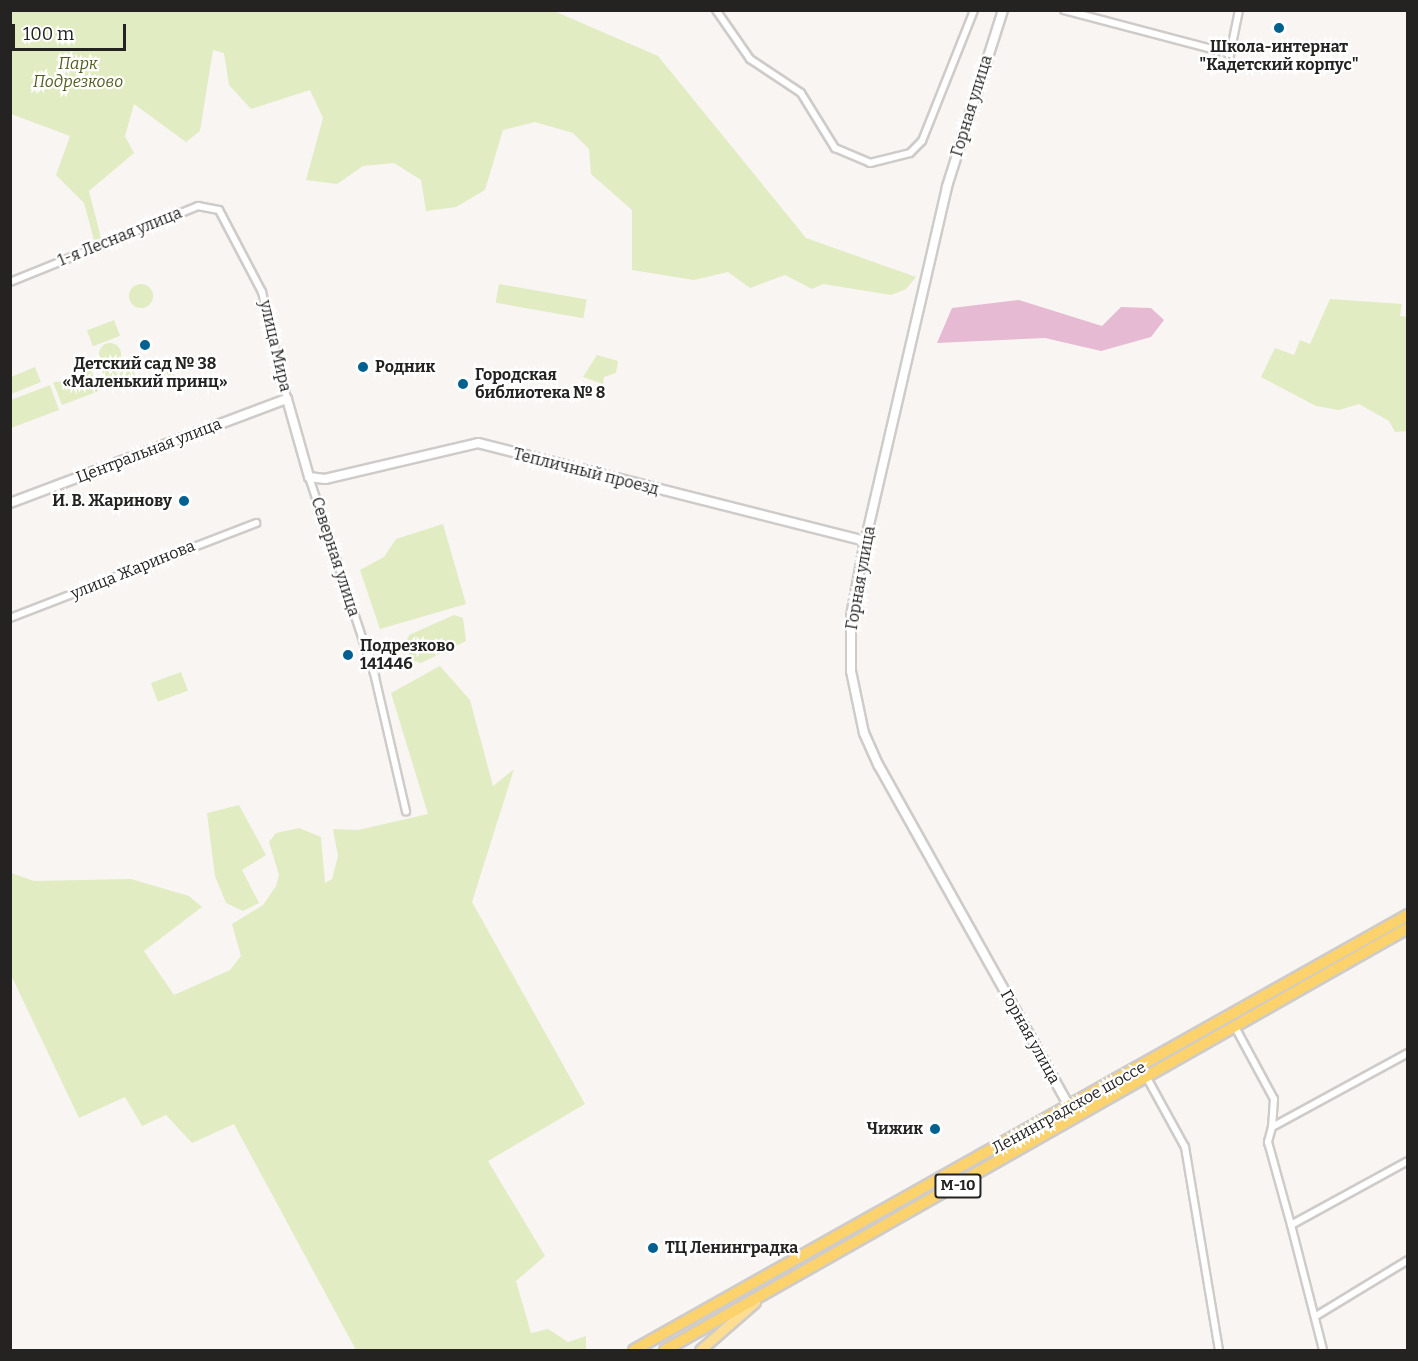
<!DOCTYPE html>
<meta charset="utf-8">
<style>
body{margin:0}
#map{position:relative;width:1418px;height:1361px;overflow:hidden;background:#f9f5f3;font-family:Bitter,serif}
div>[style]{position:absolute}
.green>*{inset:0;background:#e1ecc3;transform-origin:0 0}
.round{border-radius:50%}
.water>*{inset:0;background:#e5bad2}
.roads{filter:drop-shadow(2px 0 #cecbc9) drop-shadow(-2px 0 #cecbc9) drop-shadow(0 2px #cecbc9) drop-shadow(0 -2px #cecbc9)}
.minor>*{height:6px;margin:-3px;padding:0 3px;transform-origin:3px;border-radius:3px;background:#fff}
.tertiary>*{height:8px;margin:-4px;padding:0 4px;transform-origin:4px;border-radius:4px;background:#fff}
.primary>*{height:9px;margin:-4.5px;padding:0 4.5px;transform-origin:4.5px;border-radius:4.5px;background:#fcdd91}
.trunk>*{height:10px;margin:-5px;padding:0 5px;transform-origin:5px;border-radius:5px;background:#fbd26c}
.dots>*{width:16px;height:16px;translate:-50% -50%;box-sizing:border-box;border:3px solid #fff;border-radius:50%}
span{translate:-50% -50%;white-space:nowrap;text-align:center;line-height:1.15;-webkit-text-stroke:4.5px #fff;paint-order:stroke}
.shield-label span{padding:2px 4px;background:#fff;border:2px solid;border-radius:4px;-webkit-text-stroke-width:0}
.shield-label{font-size:15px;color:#242322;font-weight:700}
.poi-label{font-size:16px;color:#242322;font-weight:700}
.left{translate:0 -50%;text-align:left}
.right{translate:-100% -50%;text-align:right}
.park-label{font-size:16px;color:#515e1f;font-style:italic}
.street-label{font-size:16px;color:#242322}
.frame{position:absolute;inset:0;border:12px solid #242322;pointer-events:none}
.scale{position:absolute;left:12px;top:24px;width:114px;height:27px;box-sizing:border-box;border:3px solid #242322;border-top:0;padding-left:8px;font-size:18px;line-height:21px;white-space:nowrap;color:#242322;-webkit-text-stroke:4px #fff;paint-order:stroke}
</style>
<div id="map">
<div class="green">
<div style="clip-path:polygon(10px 11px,554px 11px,658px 56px,806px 238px,916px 277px,906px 289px,891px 295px,823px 284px,812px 289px,785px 275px,750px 288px,728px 272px,694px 280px,632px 270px,632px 210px,591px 174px,589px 149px,573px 133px,535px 122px,503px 130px,485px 190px,456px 207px,426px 211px,421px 180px,394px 163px,363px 166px,337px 184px,306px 180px,323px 118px,310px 90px,251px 109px,229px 85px,224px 53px,213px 50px,200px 131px,186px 142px,134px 104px,125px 136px,134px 153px,89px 191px,101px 238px,94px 240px,84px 203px,56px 175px,70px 136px,11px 114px)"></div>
<div class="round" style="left:129px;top:284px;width:24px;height:24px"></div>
<div style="left:499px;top:284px;width:89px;height:19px;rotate:10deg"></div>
<div style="clip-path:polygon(1330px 299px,1402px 304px,1400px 316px,1408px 317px,1407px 431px,1395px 432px,1389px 421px,1359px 404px,1339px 410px,1316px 406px,1261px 377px,1275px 348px,1294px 355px,1300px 340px,1310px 344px)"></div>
<div style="left:114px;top:320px;width:17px;height:29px;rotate:69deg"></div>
<div class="round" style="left:99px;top:343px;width:22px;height:22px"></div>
<div style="left:201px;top:355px;width:9px;height:27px;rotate:69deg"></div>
<div style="clip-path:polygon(597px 355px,618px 361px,616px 373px,604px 377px,603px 384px,583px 377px)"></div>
<div style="clip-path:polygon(130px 360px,135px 375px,108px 386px,102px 371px,113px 366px,117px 375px,116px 366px)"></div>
<div style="clip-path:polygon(35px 367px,41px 382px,11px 394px,11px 377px)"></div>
<div style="left:172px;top:367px;width:9px;height:27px;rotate:69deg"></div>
<div style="clip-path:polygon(90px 368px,99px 391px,62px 405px,53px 382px,70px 381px)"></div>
<div style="clip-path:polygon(50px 385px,59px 410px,11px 428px,11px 400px)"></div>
<div style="clip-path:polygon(443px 524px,466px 604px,380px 629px,360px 570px,384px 557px,396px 539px)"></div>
<div style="clip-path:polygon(454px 615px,463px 618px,466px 641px,421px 663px,412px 660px,405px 645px,409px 635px)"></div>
<div style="clip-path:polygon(440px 666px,470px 700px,493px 786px,514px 769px,472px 902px,585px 1104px,488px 1161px,545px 1256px,516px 1281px,531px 1333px,548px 1329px,568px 1342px,586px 1336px,586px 1350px,356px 1350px,234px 1124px,192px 1143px,166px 1115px,142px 1126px,125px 1097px,79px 1118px,11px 975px,11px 873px,34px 881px,131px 879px,189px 896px,202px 907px,144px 951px,174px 995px,230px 970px,241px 956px,232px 924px,263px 905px,276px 886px,279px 875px,269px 842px,276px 833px,299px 828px,321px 837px,325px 883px,332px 879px,338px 856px,333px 829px,358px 830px,428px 814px,391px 693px)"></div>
<div style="left:181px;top:672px;width:20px;height:32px;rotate:70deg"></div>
<div style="clip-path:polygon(239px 805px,266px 855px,242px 870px,259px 903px,243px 911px,226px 903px,215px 876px,207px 813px)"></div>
</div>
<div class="water">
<div style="clip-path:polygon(1019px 300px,1102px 326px,1121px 307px,1151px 308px,1164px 320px,1151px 337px,1101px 351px,1045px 338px,937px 343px,952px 308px)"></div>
</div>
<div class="roads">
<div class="minor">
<div style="left:716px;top:10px;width:60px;rotate:55.2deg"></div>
<div style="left:750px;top:59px;width:61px;rotate:33.7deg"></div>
<div style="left:801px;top:93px;width:65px;rotate:58.3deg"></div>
<div style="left:835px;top:148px;width:38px;rotate:23deg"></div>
<div style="left:870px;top:163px;width:41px;rotate:-14deg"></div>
<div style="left:910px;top:153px;width:17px;rotate:-45deg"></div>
<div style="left:922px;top:141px;width:141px;rotate:-68.3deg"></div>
<div style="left:1064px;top:10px;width:172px;rotate:14.8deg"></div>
<div style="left:1230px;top:54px;width:45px;rotate:-78.4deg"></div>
<div style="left:10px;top:282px;width:203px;rotate:-22deg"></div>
<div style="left:198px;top:206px;width:21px;rotate:11deg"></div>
<div style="left:219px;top:210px;width:93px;rotate:62.3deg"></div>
<div style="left:262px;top:292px;width:110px;rotate:76.8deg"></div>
<div style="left:309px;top:477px;width:211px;rotate:71.7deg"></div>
<div style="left:375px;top:677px;width:138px;rotate:77deg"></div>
<div style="left:10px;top:618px;width:264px;rotate:-21.1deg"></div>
<div style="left:1235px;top:1027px;width:82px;rotate:61.6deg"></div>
<div style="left:1274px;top:1099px;width:28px;rotate:94deg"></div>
<div style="left:1408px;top:1053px;width:155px;rotate:151.4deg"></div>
<div style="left:1272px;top:1127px;width:16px;rotate:105deg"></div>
<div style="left:1268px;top:1142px;width:86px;rotate:74.5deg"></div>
<div style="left:1291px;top:1225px;width:133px;rotate:-28.7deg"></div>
<div style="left:1147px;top:1078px;width:79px;rotate:61.2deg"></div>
<div style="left:1185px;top:1147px;width:206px;rotate:80.5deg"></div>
<div style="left:1291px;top:1225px;width:129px;rotate:75.6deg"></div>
<div style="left:1316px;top:1316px;width:108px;rotate:-31.3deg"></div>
</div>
<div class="tertiary">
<div style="left:1003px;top:10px;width:186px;rotate:107.6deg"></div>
<div style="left:947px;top:187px;width:363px;rotate:103deg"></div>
<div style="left:865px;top:541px;width:76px;rotate:100.6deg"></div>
<div style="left:851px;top:616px;width:55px;rotate:90deg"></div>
<div style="left:851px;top:671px;width:63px;rotate:78.2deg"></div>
<div style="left:864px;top:733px;width:36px;rotate:66deg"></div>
<div style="left:879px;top:766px;width:392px;rotate:60.8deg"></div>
<div style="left:10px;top:503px;width:296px;rotate:-20.6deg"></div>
<div style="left:287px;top:399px;width:81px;rotate:74.2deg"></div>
<div style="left:309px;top:477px;width:16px;rotate:7deg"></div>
<div style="left:325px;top:479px;width:157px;rotate:-13.2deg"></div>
<div style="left:478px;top:443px;width:399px;rotate:14.2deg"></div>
</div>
<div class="primary">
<div style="left:700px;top:1350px;width:73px;rotate:-41.1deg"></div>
</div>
<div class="trunk">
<div style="left:634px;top:1350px;width:888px;rotate:-29.34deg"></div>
<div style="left:665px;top:1350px;width:854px;rotate:-29.6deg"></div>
</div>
</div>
<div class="dots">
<div style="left:1279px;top:28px;background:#006090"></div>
<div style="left:145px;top:345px;background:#006090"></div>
<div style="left:363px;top:367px;background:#006090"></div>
<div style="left:463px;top:384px;background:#006090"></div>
<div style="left:184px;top:501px;background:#006090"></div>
<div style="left:348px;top:655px;background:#006090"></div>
<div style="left:935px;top:1129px;background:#006090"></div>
<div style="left:653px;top:1248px;background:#006090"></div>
</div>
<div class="shield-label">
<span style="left:958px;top:1186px">М-10</span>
</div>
<div class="poi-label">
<span style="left:1279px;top:56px">Школа-интернат<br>"Кадетский корпус"</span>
<span style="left:145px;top:373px">Детский сад № 38<br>«Маленький принц»</span>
<span class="left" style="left:375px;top:367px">Родник</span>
<span class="left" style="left:475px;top:384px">Городская<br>библиотека № 8</span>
<span class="right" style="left:172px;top:501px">И. В. Жаринову</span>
<span class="left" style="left:360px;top:655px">Подрезково<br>141446</span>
<span class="right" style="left:923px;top:1129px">Чижик</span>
<span class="left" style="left:665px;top:1248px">ТЦ Ленинградка</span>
</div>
<div class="park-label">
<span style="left:78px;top:73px">Парк<br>Подрезково</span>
</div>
<div class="street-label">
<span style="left:972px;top:106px;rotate:-73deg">Горная улица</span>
<span style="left:120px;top:237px;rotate:-22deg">1-я Лесная улица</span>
<span style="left:275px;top:346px;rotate:77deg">улица Мира</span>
<span style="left:149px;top:451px;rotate:-21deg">Центральная улица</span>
<span style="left:586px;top:472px;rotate:14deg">Тепличный проезд</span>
<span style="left:335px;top:557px;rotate:72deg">Северная улица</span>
<span style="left:133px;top:570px;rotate:-22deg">улица Жаринова</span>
<span style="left:861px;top:578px;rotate:-80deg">Горная улица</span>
<span style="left:1030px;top:1037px;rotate:61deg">Горная улица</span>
<span style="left:1069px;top:1108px;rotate:-29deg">Ленинградское шоссе</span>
</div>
<div class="frame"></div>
<div class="scale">100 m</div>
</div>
